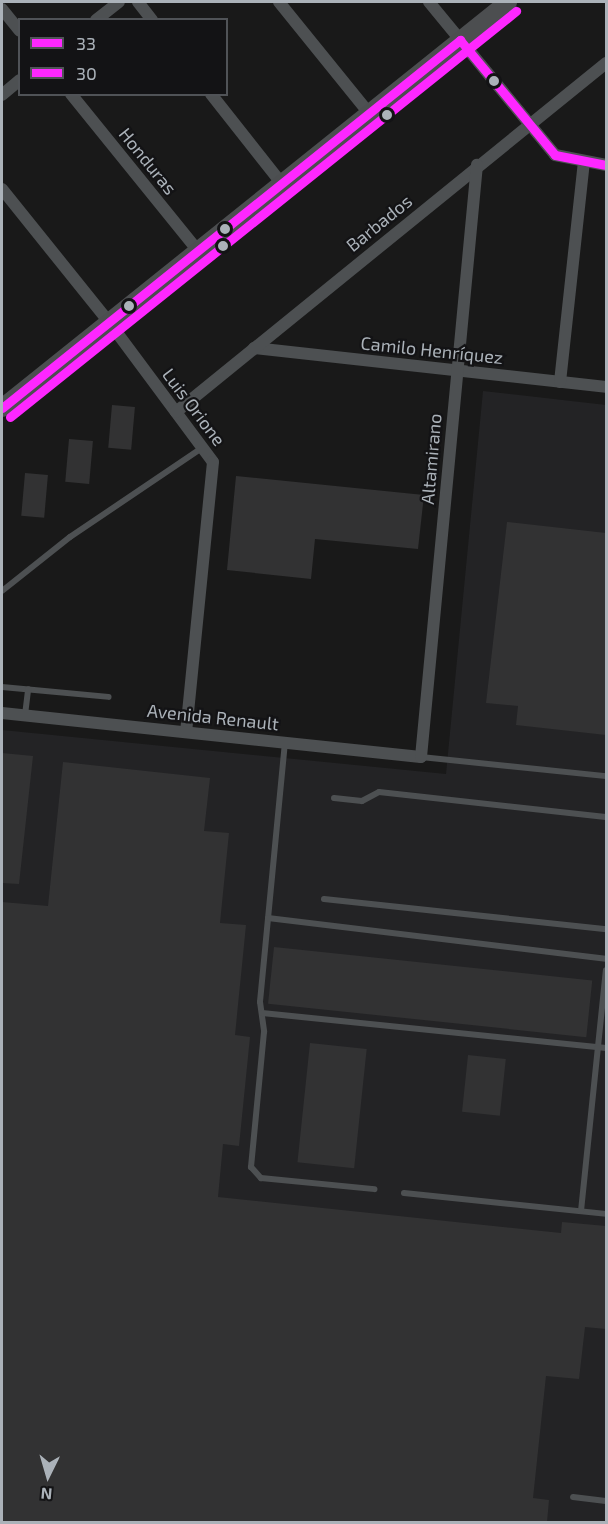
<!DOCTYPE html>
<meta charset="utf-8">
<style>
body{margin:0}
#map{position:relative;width:608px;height:1524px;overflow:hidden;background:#191919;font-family:"Exo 2",sans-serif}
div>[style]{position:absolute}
.built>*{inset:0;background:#232325}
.building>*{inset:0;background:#323233;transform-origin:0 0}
.lane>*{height:6px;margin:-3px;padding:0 3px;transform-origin:3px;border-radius:3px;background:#4d5052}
.street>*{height:12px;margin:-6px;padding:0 6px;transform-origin:6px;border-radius:6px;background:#4d5052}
.secondary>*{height:18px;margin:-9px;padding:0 9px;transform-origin:9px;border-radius:9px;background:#4c4e50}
.bus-1>*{height:9px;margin:-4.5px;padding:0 4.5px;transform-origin:4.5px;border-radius:4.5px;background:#fe27ff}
.bus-2>*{height:9px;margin:-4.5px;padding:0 4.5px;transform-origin:4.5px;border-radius:4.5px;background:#fe27ff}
.dots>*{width:16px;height:16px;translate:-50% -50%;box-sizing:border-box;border:3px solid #131315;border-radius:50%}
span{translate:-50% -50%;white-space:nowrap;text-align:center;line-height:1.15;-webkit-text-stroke:4.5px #131315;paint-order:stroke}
.street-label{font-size:18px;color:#abb2b9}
.frame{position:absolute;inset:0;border:3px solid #abb2b9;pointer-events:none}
.legend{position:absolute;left:18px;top:18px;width:210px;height:78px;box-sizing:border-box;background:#131315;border:2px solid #505357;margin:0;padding:8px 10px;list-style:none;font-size:18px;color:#abb2b9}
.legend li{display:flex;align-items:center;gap:12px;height:30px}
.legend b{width:30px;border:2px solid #505357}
.north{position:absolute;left:18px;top:1446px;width:60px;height:60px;-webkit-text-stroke:4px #131315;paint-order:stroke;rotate:185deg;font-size:16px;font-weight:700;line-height:24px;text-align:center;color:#abb2b9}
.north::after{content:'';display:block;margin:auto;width:21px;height:27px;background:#abb2b9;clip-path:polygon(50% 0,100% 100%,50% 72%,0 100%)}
</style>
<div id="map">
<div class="built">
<div style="clip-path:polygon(483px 391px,606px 405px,606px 1522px,2px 1522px,2px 730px,446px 774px)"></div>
</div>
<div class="building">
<div style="left:112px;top:405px;width:23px;height:43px;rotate:5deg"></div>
<div style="left:69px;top:439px;width:24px;height:43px;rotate:5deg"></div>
<div style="left:25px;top:473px;width:23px;height:43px;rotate:5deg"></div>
<div style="clip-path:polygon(236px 476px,424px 495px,418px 549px,315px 539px,311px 579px,227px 570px)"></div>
<div style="clip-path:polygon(507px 522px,606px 533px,606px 735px,516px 725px,518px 706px,486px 703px)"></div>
<div style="clip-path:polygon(2px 753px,33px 756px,19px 884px,2px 883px)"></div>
<div style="clip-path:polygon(63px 762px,210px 778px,204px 831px,229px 833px,220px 923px,246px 925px,235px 1035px,250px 1037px,239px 1146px,223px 1144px,218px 1197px,561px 1233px,562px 1222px,606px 1226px,606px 1329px,585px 1327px,579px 1379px,546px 1376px,533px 1498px,549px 1500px,547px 1522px,2px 1522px,2px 902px,48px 906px)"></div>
<div style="left:274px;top:947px;width:320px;height:57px;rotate:6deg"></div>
<div style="left:310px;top:1043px;width:57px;height:120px;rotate:6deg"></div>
<div style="left:468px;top:1055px;width:38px;height:57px;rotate:6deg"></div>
</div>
<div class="lane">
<div style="left:2px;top:591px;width:87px;rotate:-38.5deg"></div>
<div style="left:70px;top:537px;width:159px;rotate:-34deg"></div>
<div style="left:2px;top:687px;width:107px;rotate:5.3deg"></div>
<div style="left:25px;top:715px;width:26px;rotate:-83deg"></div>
<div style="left:285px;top:742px;width:261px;rotate:95.5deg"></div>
<div style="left:260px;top:1002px;width:30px;rotate:82deg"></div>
<div style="left:264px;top:1032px;width:136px;rotate:95.5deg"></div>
<div style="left:251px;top:1167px;width:15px;rotate:48deg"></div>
<div style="left:261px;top:1178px;width:114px;rotate:5.6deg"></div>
<div style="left:421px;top:757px;width:186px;rotate:5.9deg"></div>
<div style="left:334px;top:798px;width:28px;rotate:6deg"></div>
<div style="left:362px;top:801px;width:19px;rotate:-28deg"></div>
<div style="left:379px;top:792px;width:228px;rotate:6.3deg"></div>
<div style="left:324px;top:899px;width:284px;rotate:6.1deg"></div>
<div style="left:268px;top:918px;width:340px;rotate:6.9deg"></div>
<div style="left:262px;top:1013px;width:346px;rotate:5.8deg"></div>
<div style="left:404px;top:1193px;width:203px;rotate:5.9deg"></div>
<div style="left:581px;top:1211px;width:242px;rotate:-84.1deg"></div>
<div style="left:573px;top:1497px;width:33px;rotate:7deg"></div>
</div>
<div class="street">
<div style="left:138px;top:2px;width:23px;rotate:52deg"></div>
<div style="left:279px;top:2px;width:143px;rotate:51deg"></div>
<div style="left:429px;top:2px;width:198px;rotate:50.5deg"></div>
<div style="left:555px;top:155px;width:52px;rotate:11.1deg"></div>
<div style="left:2px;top:9px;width:28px;rotate:51deg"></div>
<div style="left:96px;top:20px;width:29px;rotate:-38deg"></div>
<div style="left:71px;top:94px;width:202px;rotate:51deg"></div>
<div style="left:211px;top:94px;width:115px;rotate:51.7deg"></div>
<div style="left:2px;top:95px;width:23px;rotate:-40deg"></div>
<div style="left:2px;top:189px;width:171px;rotate:51.2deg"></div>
<div style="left:109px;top:322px;width:174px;rotate:53.4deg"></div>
<div style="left:213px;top:462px;width:271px;rotate:95.7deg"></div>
<div style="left:254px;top:348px;width:354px;rotate:6.3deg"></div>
<div style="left:560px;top:382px;width:221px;rotate:-83.8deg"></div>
<div style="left:176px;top:412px;width:554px;rotate:-39.06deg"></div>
<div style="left:2px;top:713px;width:421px;rotate:6deg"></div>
<div style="left:421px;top:757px;width:595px;rotate:-84.6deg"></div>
</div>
<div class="secondary">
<div style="left:2px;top:408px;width:649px;rotate:-38.74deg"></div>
</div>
<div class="bus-1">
<div style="left:460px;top:40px;width:149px;rotate:50.4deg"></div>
<div style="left:555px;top:155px;width:52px;rotate:11.1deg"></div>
<div style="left:2px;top:408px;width:588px;rotate:-38.78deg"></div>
</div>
<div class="bus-2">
<div style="left:10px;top:417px;width:649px;rotate:-38.74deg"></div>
</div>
<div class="dots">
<div style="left:494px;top:81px;background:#abb2b9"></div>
<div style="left:387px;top:115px;background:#abb2b9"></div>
<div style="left:225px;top:229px;background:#abb2b9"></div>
<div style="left:223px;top:246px;background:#abb2b9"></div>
<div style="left:129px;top:306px;background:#abb2b9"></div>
</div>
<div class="street-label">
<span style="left:148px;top:161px;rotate:51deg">Honduras</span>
<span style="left:379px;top:223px;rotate:-39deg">Barbados</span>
<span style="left:432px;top:350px;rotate:6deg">Camilo Henríquez</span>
<span style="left:194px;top:407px;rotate:53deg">Luis Orione</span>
<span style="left:431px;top:459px;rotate:-85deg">Altamirano</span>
<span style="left:213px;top:717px;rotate:6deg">Avenida Renault</span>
</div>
<div class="frame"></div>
<ul class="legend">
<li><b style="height:8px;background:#fe27ff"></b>33</li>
<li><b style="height:8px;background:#fe27ff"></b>30</li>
</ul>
<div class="north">N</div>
</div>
